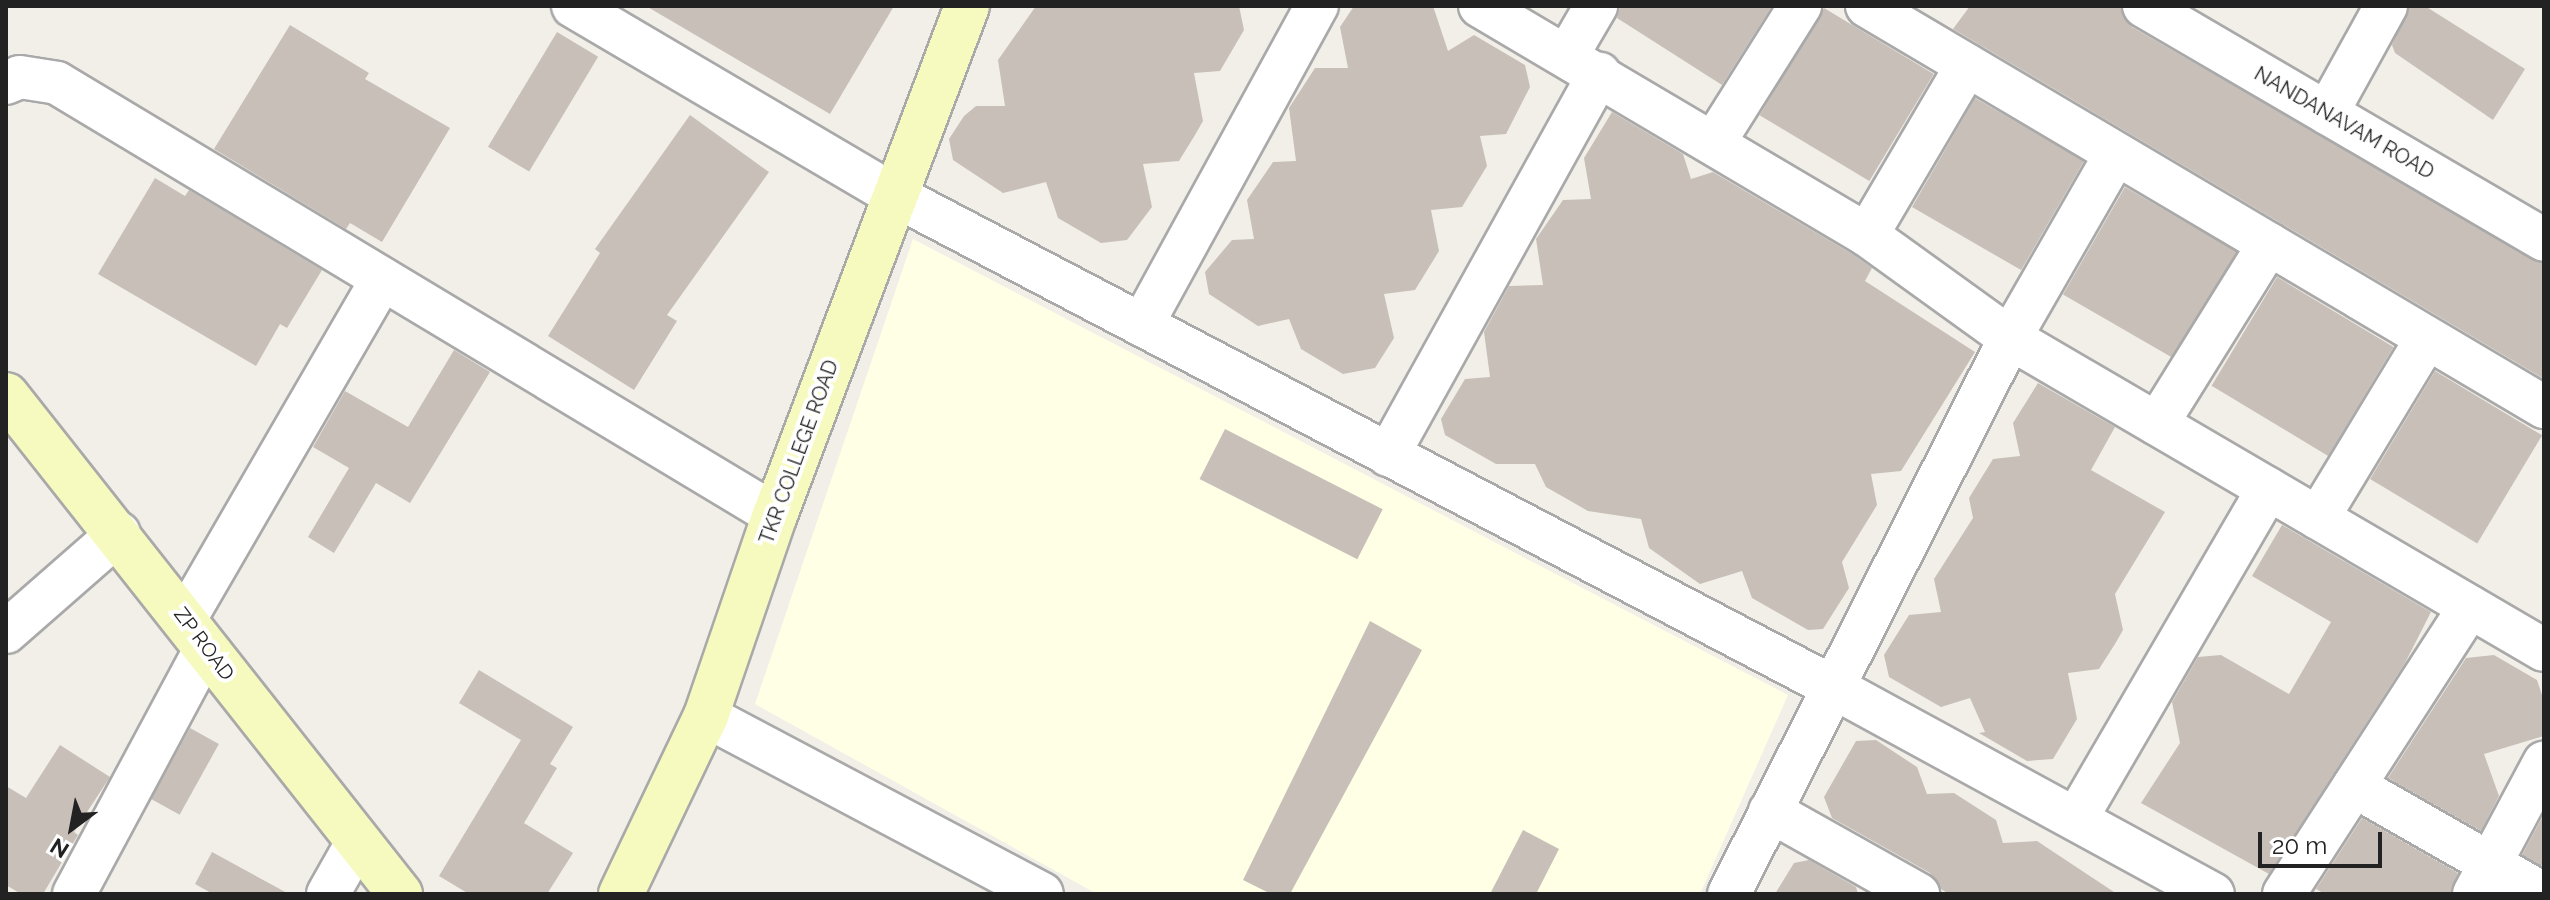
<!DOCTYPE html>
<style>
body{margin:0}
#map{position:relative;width:2550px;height:900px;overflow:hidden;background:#f2efe9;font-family:Raleway,sans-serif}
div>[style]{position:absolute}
.education>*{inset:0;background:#ffffe5}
.building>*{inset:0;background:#c7bfb8;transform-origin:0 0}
.roads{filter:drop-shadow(2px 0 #a9a9a9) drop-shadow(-2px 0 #a9a9a9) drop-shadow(0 2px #a9a9a9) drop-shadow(0 -2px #a9a9a9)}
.street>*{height:42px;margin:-21px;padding:0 21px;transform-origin:21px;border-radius:21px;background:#fff}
.secondary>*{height:44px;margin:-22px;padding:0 22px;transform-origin:22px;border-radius:22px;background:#f7fabf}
span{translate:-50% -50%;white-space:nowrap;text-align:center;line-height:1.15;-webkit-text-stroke:8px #fff;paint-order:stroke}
.street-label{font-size:20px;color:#222}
.frame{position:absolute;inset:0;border:8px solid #222;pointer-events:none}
.north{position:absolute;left:32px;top:788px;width:80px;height:80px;-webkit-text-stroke:6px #fff;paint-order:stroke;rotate:212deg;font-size:22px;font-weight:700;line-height:32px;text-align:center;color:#222}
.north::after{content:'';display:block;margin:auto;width:28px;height:36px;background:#222;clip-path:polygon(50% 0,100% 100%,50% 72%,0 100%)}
.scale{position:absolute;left:2258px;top:832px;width:124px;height:36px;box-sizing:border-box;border:4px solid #222;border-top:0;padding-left:10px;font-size:24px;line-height:28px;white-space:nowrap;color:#222;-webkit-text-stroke:6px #fff;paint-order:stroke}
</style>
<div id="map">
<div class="education">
<div style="clip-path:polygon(913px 239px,1788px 695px,1700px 894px,1097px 894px,755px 704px)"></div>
</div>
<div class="building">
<div style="clip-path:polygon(646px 6px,894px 6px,830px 114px)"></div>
<div style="clip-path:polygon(1036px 6px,1239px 6px,1244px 30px,1220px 71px,1194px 73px,1203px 121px,1195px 135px,1179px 161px,1143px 164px,1152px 207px,1127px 240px,1101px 243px,1058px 218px,1046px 182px,1003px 193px,953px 160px,949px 139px,964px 116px,976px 106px,1005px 106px,998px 60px)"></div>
<div style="clip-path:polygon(1354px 6px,1433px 6px,1448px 51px,1474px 35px,1525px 65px,1530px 87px,1506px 134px,1480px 136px,1487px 166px,1462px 207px,1431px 210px,1439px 251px,1415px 290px,1384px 294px,1394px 338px,1375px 368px,1343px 374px,1301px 349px,1289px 319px,1258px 326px,1209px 294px,1205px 272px,1232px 240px,1254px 239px,1247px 200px,1273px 162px,1296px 161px,1289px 108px,1315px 68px,1348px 68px,1340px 27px)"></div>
<div style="clip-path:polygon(1620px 6px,1772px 6px,1722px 85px,1617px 18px)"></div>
<div style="clip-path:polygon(1970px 6px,2120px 6px,2132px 27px,2544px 264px,2544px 379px,1953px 29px)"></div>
<div style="clip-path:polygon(2410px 6px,2425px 6px,2525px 69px,2493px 120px,2395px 53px,2392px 45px)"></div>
<div style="left:1824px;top:8px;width:128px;height:125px;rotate:31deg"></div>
<div style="clip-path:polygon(290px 25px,369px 73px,365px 79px,450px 128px,382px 242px,350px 223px,346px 229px,214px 149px)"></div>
<div style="left:557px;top:32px;width:48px;height:134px;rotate:31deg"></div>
<div style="left:1975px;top:98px;width:126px;height:126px;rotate:30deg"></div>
<div style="clip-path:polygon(1612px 112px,1683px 154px,1691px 179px,1713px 172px,1854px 255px,1872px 268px,1865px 281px,1975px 352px,1901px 471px,1871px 474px,1877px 505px,1842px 562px,1849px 588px,1823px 629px,1808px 630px,1752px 598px,1742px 571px,1700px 584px,1649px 548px,1641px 519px,1588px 511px,1546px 487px,1535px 464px,1496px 464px,1445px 435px,1441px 419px,1465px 379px,1490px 377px,1484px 332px,1509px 286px,1543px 285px,1536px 239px,1563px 200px,1591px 199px,1584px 158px)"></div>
<div style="clip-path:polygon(690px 115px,769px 172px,667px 315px,677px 321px,634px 390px,548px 336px,600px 253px,595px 249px)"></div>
<div style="clip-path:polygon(155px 178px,185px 196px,189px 190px,322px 270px,287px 328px,280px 324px,256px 366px,98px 274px)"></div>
<div style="left:2125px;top:187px;width:129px;height:124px;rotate:30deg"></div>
<div style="left:2277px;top:277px;width:136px;height:127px;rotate:31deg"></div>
<div style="clip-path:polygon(454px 350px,490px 372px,410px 503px,376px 483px,334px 553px,308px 537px,349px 468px,313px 447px,345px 391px,408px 427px)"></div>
<div style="left:2435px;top:371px;width:125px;height:126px;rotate:31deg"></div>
<div style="clip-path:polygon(2038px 383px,2115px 427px,2091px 470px,2165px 512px,2115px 594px,2123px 630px,2115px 644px,2099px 669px,2068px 673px,2077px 719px,2053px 759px,2027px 761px,1979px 733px,1985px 732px,1970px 698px,1941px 707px,1889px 677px,1884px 655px,1909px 615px,1941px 612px,1934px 579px,1973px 518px,1969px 498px,1993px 459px,2020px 456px,2013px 423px)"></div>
<div style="left:1225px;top:429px;width:177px;height:56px;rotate:27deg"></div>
<div style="clip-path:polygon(2282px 525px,2431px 612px,2405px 663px,2269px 874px,2141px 803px,2180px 743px,2172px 702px,2198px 657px,2221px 655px,2289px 694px,2331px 622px,2252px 576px)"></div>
<div style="clip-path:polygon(1370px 621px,1422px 650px,1290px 894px,1271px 894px,1243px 880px)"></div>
<div style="clip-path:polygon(2494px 655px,2537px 680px,2544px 701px,2544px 736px,2484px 754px,2499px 796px,2481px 831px,2388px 778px,2466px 658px)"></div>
<div style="clip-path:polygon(479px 670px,573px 727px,550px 764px,557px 768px,524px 823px,573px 853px,547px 894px,469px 894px,439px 876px,521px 740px,459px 703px)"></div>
<div style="left:190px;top:728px;width:33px;height:81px;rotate:29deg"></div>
<div style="clip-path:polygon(1876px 740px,1917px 767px,1927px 794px,1954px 793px,1996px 820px,2003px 843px,2037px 841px,2117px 894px,1949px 894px,1941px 889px,1930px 873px,1832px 818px,1824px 797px,1856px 741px)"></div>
<div style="clip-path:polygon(60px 745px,110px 777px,74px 832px,78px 835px,43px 894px,21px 894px,6px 885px,6px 786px,26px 798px)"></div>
<div style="clip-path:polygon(2544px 814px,2544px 867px,2522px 855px)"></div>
<div style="clip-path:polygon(2362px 818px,2458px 873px,2450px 894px,2325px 894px,2316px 889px)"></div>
<div style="clip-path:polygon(1523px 830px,1559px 849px,1536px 894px,1490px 894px)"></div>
<div style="clip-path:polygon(212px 852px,289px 894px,213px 894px,195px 884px)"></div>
<div style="clip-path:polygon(1809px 860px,1856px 887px,1858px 894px,1775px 894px,1794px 863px)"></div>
</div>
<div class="roads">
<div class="street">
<div style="left:573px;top:6px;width:375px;rotate:30.5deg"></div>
<div style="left:896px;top:196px;width:1056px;rotate:27.66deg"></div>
<div style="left:1831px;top:686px;width:435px;rotate:28.6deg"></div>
<div style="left:1480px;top:6px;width:450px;rotate:30.6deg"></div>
<div style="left:1867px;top:235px;width:176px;rotate:35.8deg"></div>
<div style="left:2010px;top:338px;width:618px;rotate:30.3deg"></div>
<div style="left:1867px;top:6px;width:787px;rotate:30.64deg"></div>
<div style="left:2144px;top:6px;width:463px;rotate:30.3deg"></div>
<div style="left:1568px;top:54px;width:56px;rotate:-59.7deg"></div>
<div style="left:6px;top:83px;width:15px;rotate:-23deg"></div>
<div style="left:20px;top:77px;width:37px;rotate:9deg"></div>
<div style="left:57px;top:83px;width:838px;rotate:31.03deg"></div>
<div style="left:2327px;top:113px;width:122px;rotate:-61.1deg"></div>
<div style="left:1715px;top:141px;width:160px;rotate:-57.8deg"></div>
<div style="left:1867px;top:235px;width:197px;rotate:-59.5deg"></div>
<div style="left:1142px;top:325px;width:364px;rotate:-61.3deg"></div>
<div style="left:2157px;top:424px;width:212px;rotate:-58.1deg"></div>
<div style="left:1388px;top:455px;width:436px;rotate:-61deg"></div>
<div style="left:2318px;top:518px;width:210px;rotate:-58.8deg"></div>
<div style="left:185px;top:619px;width:393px;rotate:-59.9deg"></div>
<div style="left:6px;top:632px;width:150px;rotate:-41.2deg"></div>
<div style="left:706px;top:716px;width:380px;rotate:27.9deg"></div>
<div style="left:2354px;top:786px;width:218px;rotate:29.7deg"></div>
<div style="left:1770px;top:811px;width:170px;rotate:29.3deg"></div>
<div style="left:2076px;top:819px;width:382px;rotate:-59.8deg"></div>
<div style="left:74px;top:894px;width:279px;rotate:-61.8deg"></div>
<div style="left:328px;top:894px;width:61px;rotate:-60.5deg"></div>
<div style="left:1729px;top:894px;width:623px;rotate:-63.19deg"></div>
<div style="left:2010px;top:338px;width:212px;rotate:-60.1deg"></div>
<div style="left:2284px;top:894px;width:342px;rotate:-57.1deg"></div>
<div style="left:2474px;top:894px;width:149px;rotate:-61.9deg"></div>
</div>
<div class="secondary">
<div style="left:6px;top:395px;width:636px;rotate:51.71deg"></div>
<div style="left:621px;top:894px;width:197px;rotate:-64.5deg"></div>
<div style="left:706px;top:716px;width:213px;rotate:-71.1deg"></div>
<div style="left:775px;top:515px;width:544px;rotate:-69.33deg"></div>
</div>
</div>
<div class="street-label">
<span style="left:2344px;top:123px;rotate:30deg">NANDANAVAM ROAD</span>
<span style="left:799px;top:452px;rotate:-70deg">TKR COLLEGE ROAD</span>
<span style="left:204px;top:644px;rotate:53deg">ZP ROAD</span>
</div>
<div class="frame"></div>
<div class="north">N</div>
<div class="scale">20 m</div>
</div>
